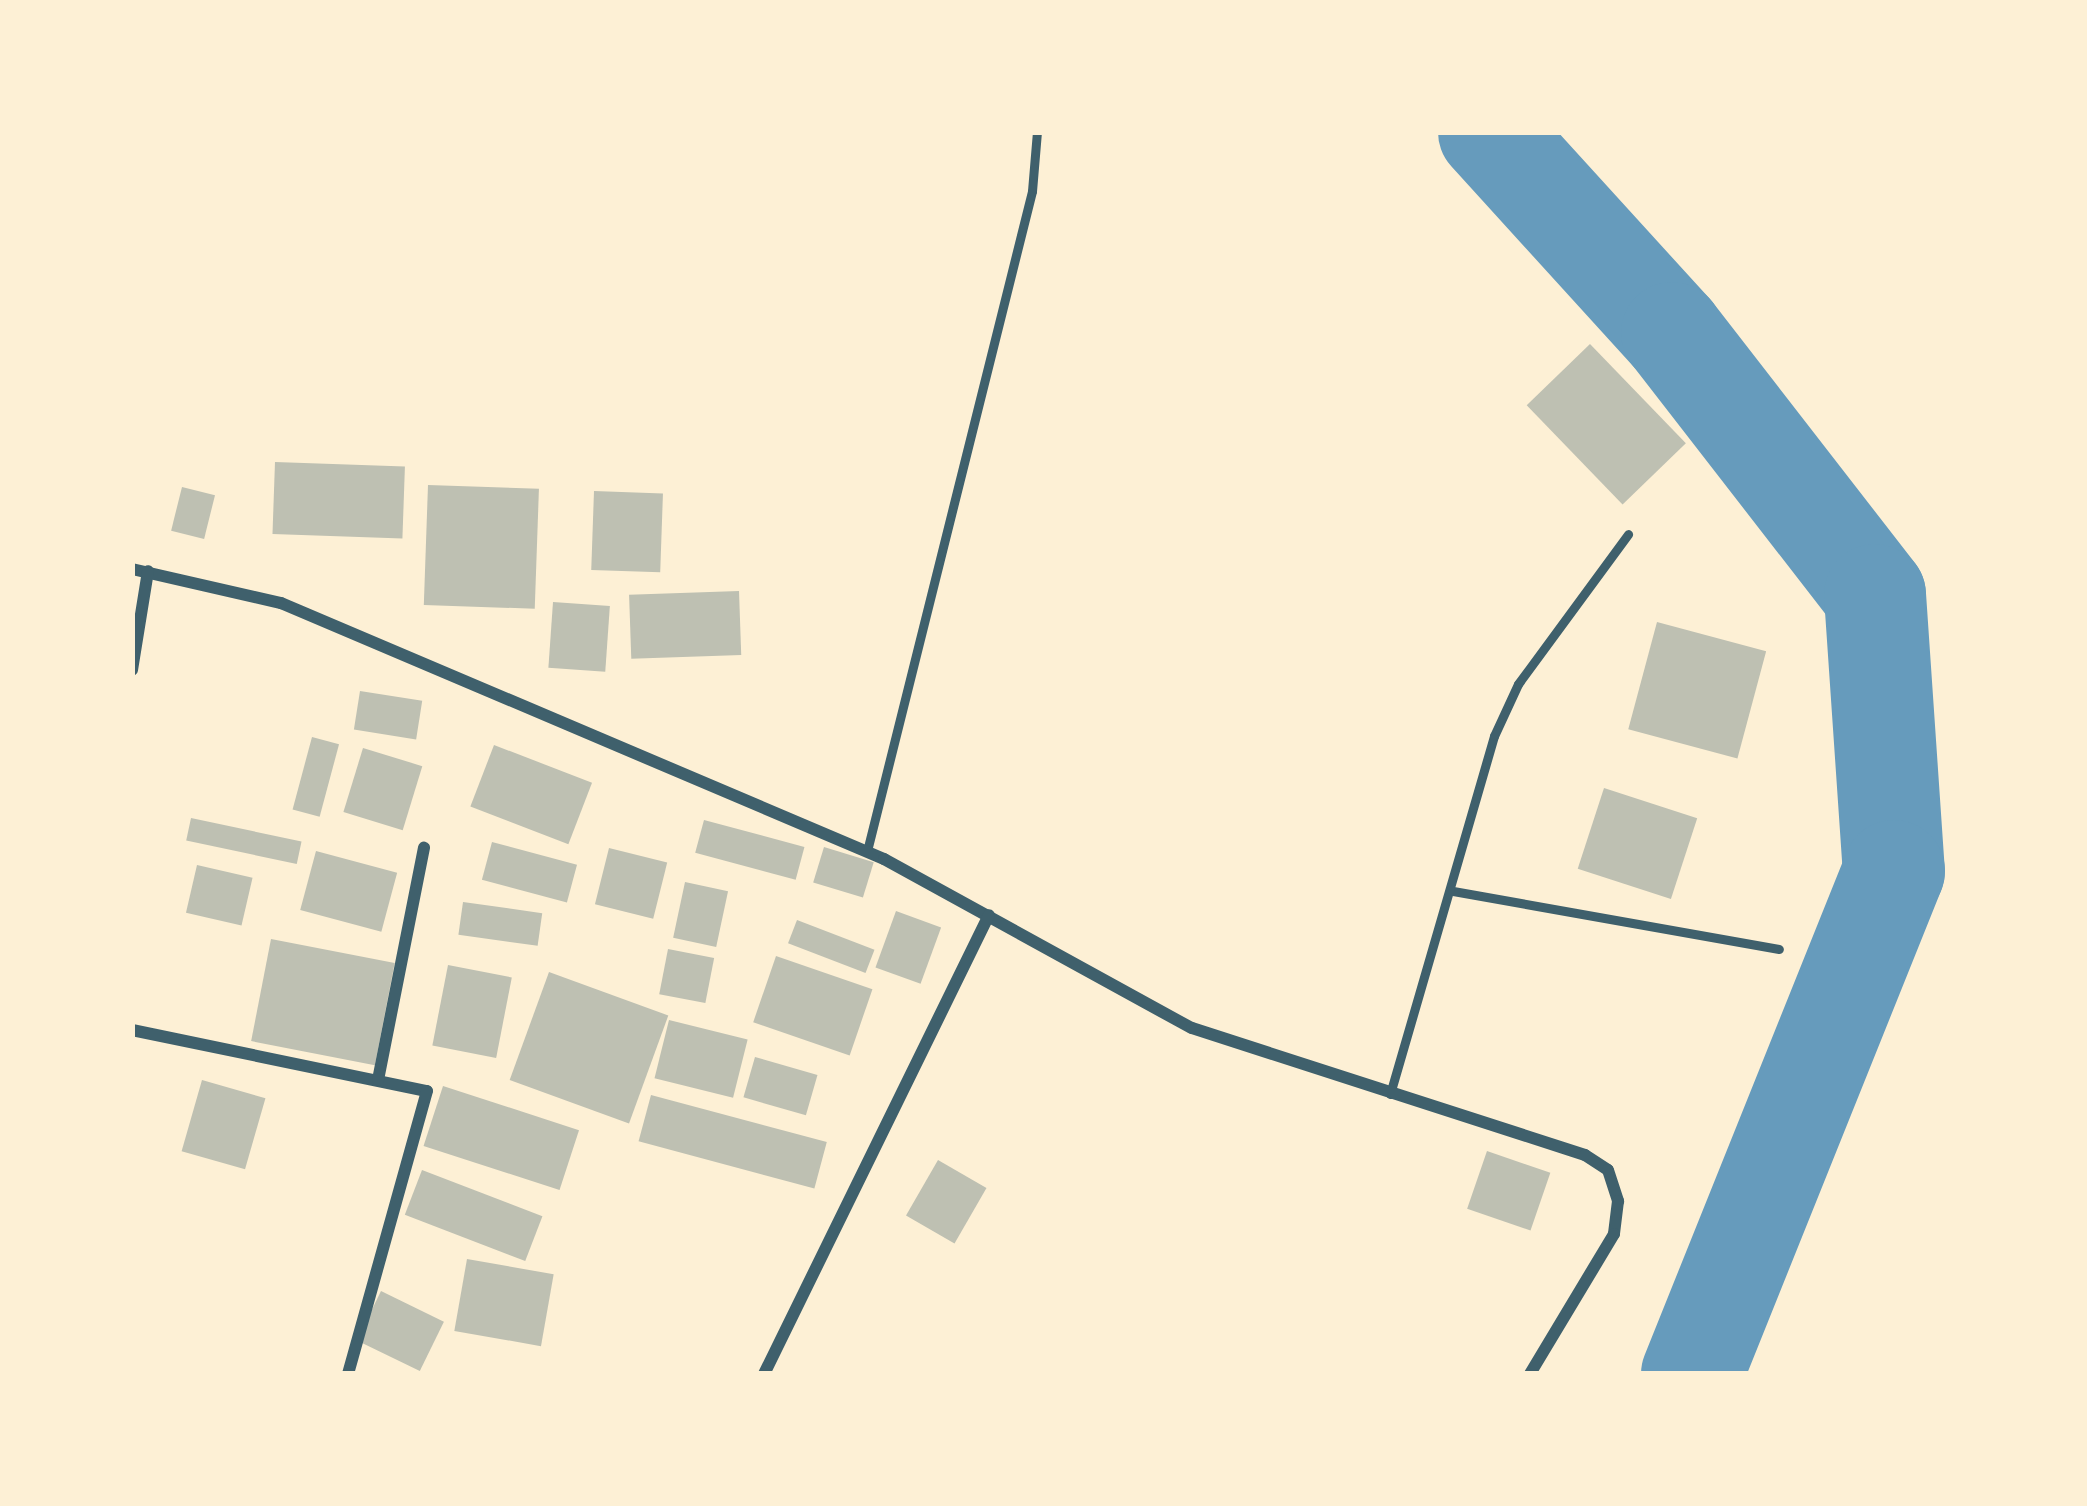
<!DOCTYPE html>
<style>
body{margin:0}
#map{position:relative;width:2087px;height:1506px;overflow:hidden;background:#fdf0d5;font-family:"Archivo Narrow",sans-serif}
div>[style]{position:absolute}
.river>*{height:102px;margin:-51px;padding:0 51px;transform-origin:51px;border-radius:51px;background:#669bbc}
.building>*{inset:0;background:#bec0b2;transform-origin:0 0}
.service>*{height:9px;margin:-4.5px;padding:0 4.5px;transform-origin:4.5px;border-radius:4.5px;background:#3f606c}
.minor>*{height:12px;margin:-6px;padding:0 6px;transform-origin:6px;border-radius:6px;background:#3f606c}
span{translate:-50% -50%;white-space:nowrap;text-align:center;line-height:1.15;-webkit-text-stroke:9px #fdf0d5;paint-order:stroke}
.frame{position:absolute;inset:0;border:135px solid #fdf0d5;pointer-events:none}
</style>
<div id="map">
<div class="river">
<div style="left:1489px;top:132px;width:272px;rotate:47.7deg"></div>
<div style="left:1672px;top:333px;width:331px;rotate:52.2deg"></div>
<div style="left:1875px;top:595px;width:277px;rotate:86.1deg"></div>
<div style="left:1894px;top:871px;width:542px;rotate:111.88deg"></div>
</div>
<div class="building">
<div style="left:1590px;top:344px;width:138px;height:88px;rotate:46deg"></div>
<div style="left:275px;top:462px;width:130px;height:72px;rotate:2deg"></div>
<div style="left:428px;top:485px;width:111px;height:120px;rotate:2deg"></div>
<div style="left:182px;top:487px;width:34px;height:45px;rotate:14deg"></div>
<div style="left:594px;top:491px;width:69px;height:79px;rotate:2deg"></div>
<div style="left:739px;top:591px;width:64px;height:110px;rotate:88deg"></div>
<div style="left:553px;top:602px;width:57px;height:66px;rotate:4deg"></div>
<div style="left:1657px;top:622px;width:113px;height:111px;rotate:15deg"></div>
<div style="left:360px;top:691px;width:63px;height:39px;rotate:9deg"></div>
<div style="left:312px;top:737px;width:28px;height:75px;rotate:15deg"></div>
<div style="left:494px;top:745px;width:105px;height:66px;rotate:21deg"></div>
<div style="left:363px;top:748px;width:62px;height:67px;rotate:17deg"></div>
<div style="left:1604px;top:788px;width:98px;height:85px;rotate:18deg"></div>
<div style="left:191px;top:818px;width:113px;height:23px;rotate:12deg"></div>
<div style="left:704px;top:820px;width:104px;height:34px;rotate:15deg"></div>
<div style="left:492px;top:842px;width:88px;height:39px;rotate:15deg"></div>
<div style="left:824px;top:847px;width:52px;height:37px;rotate:17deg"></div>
<div style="left:609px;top:848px;width:60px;height:58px;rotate:14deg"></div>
<div style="left:316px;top:851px;width:84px;height:61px;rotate:15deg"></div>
<div style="left:197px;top:865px;width:57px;height:49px;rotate:13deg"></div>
<div style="left:685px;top:882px;width:44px;height:57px;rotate:12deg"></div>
<div style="left:463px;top:902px;width:80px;height:33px;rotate:8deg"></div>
<div style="left:896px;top:911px;width:48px;height:60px;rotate:20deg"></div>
<div style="left:797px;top:920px;width:83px;height:25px;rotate:21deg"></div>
<div style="left:271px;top:939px;width:126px;height:104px;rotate:11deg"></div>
<div style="left:668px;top:949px;width:47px;height:46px;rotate:11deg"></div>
<div style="left:776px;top:956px;width:102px;height:70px;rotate:19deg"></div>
<div style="left:448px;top:965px;width:65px;height:82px;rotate:11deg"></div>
<div style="left:549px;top:972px;width:127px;height:115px;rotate:20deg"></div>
<div style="left:669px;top:1020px;width:81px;height:60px;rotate:14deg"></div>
<div style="left:755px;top:1057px;width:65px;height:42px;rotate:16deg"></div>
<div style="left:202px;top:1080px;width:66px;height:74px;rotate:16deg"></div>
<div style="left:443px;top:1086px;width:143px;height:63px;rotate:18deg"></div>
<div style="left:651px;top:1095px;width:182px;height:48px;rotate:15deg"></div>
<div style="left:1487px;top:1151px;width:67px;height:61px;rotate:19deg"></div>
<div style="left:938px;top:1160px;width:56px;height:64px;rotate:30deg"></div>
<div style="left:422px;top:1170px;width:129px;height:48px;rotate:21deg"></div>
<div style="left:467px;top:1259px;width:88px;height:73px;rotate:10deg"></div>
<div style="left:381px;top:1291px;width:70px;height:55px;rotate:26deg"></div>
</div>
<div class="service">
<div style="left:867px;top:851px;width:680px;rotate:-75.96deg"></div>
<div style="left:1032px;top:191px;width:59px;rotate:-85.2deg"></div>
<div style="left:1453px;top:891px;width:331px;rotate:10.1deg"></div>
<div style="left:1390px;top:1094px;width:373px;rotate:-73.8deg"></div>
<div style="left:1494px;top:736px;width:57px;rotate:-65.2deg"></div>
<div style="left:1518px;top:684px;width:186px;rotate:-53.7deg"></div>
</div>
<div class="minor">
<div style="left:132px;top:569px;width:153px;rotate:12.9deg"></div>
<div style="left:281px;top:603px;width:655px;rotate:23deg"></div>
<div style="left:884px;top:859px;width:351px;rotate:28.8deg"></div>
<div style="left:1192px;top:1028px;width:413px;rotate:17.9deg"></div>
<div style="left:1585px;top:1155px;width:27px;rotate:33deg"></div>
<div style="left:1608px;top:1170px;width:33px;rotate:72deg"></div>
<div style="left:1618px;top:1201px;width:33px;rotate:97deg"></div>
<div style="left:1614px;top:1234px;width:163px;rotate:121deg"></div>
<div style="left:132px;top:670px;width:100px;rotate:-80.8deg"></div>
<div style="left:132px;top:1030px;width:301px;rotate:11.7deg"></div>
<div style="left:427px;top:1091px;width:294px;rotate:105.6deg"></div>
<div style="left:378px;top:1080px;width:237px;rotate:-78.8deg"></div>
<div style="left:764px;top:1374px;width:511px;rotate:-63.89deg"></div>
</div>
<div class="frame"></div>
</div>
